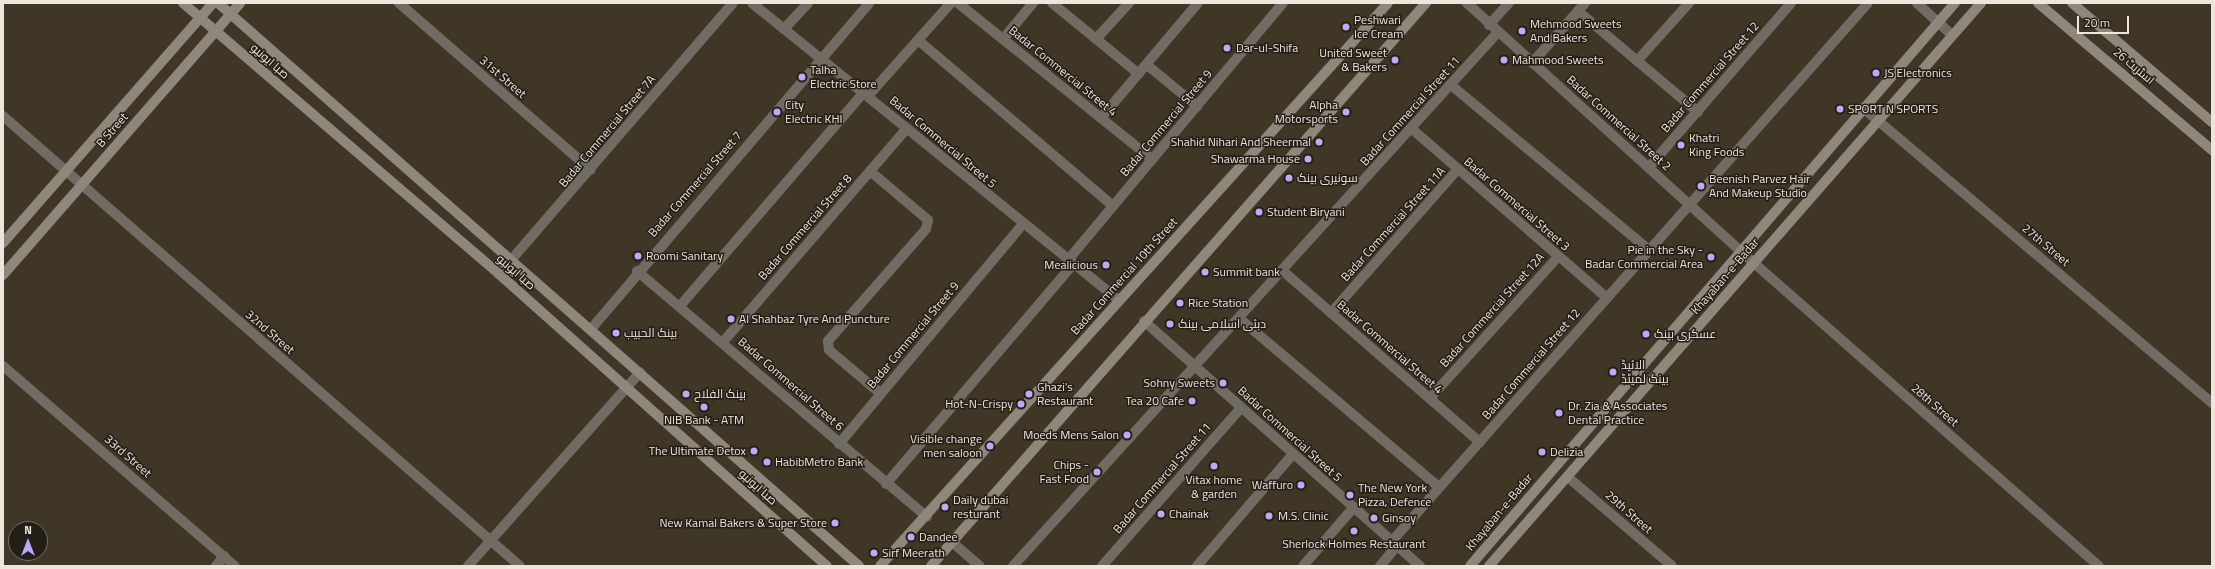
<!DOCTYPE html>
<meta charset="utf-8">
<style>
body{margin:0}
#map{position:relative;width:2215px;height:569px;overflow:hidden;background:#403625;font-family:"Titillium Web",Cairo,sans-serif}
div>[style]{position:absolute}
.street>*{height:10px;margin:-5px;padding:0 5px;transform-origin:5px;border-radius:5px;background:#706b63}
.secondary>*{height:10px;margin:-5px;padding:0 5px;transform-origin:5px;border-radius:5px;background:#8f877b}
.dots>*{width:11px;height:11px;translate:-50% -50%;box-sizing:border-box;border:2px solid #231e17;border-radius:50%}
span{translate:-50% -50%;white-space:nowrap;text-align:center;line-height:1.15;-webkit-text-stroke:3px #231e17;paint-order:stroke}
.poi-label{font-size:12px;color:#ede6dc}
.left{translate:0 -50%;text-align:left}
.right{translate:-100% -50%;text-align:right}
.street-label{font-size:12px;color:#ede6dc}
.frame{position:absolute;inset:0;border:4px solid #ede6dc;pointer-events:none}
.north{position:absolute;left:8px;top:521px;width:40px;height:40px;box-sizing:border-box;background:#231e17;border:1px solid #746e66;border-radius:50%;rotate:0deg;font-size:11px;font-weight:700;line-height:16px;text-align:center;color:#ede6dc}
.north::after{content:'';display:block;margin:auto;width:14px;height:18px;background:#bcaaf5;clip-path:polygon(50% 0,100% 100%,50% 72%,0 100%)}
.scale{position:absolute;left:2077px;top:16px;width:52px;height:18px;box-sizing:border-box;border:2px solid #ede6dc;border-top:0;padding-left:5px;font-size:12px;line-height:14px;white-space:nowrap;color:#ede6dc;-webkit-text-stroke:3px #231e17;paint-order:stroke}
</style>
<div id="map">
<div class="street">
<div style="left:399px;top:3px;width:254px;rotate:41deg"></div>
<div style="left:752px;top:3px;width:472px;rotate:39deg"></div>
<div style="left:958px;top:3px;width:249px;rotate:38.8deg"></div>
<div style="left:1052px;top:3px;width:112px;rotate:39.2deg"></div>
<div style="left:1467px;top:3px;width:387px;rotate:42.2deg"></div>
<div style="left:1754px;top:263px;width:459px;rotate:41.3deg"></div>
<div style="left:1917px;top:3px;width:47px;rotate:42.4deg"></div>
<div style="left:1578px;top:11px;width:157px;rotate:40.1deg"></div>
<div style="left:1489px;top:25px;width:30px;rotate:-48deg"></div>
<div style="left:784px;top:29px;width:35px;rotate:-47deg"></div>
<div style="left:1003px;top:39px;width:47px;rotate:-50.2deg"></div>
<div style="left:1096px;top:39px;width:49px;rotate:-47.5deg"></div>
<div style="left:918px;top:40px;width:256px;rotate:40.4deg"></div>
<div style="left:1637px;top:61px;width:78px;rotate:-48.1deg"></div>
<div style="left:1532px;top:63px;width:80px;rotate:-48.5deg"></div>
<div style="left:1147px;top:65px;width:65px;rotate:39.4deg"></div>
<div style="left:1451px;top:85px;width:258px;rotate:39.8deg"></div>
<div style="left:868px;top:96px;width:125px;rotate:-48.3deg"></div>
<div style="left:1863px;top:108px;width:457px;rotate:40.2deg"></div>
<div style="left:3px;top:116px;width:685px;rotate:41.04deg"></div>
<div style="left:1101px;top:118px;width:150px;rotate:-49.9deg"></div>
<div style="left:1412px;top:129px;width:258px;rotate:40.9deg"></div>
<div style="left:1649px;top:167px;width:217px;rotate:-49.1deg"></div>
<div style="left:870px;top:171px;width:76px;rotate:40.2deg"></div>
<div style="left:928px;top:220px;width:9px;rotate:103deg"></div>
<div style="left:926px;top:229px;width:149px;rotate:131.2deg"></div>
<div style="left:828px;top:341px;width:9px;rotate:84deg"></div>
<div style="left:829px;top:350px;width:68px;rotate:40.2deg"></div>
<div style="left:1068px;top:260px;width:335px;rotate:-50.1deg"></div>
<div style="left:637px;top:271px;width:380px;rotate:40.3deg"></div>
<div style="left:1283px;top:271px;width:261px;rotate:41deg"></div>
<div style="left:499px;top:274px;width:358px;rotate:-49.2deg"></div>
<div style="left:680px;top:306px;width:281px;rotate:-49.3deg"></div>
<div style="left:1331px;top:313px;width:192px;rotate:-48.6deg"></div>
<div style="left:1240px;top:319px;width:260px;rotate:40.2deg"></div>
<div style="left:1144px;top:321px;width:369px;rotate:41.6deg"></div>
<div style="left:591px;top:329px;width:428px;rotate:-49.5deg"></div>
<div style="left:723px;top:342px;width:282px;rotate:-49.3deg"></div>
<div style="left:3px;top:366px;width:306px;rotate:40.8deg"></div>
<div style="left:1430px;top:398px;width:190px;rotate:-47.8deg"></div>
<div style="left:839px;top:444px;width:285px;rotate:-50.1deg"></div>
<div style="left:1569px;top:478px;width:135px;rotate:40.5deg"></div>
<div style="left:886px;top:484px;width:289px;rotate:-49.6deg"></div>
<div style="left:1392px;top:541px;width:718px;rotate:-48.5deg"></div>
<div style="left:952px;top:542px;width:37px;rotate:41deg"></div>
<div style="left:216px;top:566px;width:13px;rotate:-51deg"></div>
<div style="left:468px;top:566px;width:259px;rotate:-48.4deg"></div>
<div style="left:1013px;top:566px;width:721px;rotate:-47.75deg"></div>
<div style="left:1102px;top:566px;width:210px;rotate:-48.7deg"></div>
<div style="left:1197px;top:566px;width:148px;rotate:-49.4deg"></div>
<div style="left:1303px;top:566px;width:78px;rotate:-49.2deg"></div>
<div style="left:1380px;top:566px;width:26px;rotate:-50deg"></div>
</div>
<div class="secondary">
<div style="left:183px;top:3px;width:416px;rotate:40.6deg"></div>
<div style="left:499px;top:274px;width:439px;rotate:41.7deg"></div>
<div style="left:218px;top:3px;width:853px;rotate:41.29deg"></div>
<div style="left:2038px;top:3px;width:228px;rotate:40.2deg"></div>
<div style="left:2072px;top:3px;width:184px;rotate:40.4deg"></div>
<div style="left:3px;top:243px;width:319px;rotate:-48.8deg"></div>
<div style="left:3px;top:275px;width:361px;rotate:-48.9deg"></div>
<div style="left:880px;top:566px;width:758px;rotate:-47.94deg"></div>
<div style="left:931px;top:566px;width:750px;rotate:-48.68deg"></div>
<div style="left:1470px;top:566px;width:743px;rotate:-49.26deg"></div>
<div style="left:1489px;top:566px;width:748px;rotate:-48.85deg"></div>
</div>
<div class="dots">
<div style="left:1346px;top:27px;background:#bcaaf5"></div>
<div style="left:1522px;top:31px;background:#bcaaf5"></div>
<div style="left:1227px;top:48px;background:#bcaaf5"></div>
<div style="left:1395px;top:60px;background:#bcaaf5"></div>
<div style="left:1504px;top:60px;background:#bcaaf5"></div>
<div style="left:1876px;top:73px;background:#bcaaf5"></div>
<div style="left:802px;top:77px;background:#bcaaf5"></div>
<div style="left:1840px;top:109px;background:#bcaaf5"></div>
<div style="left:777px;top:112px;background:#bcaaf5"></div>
<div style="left:1346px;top:112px;background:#bcaaf5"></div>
<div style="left:1319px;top:142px;background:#bcaaf5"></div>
<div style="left:1681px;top:145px;background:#bcaaf5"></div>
<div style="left:1308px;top:159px;background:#bcaaf5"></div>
<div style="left:1289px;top:178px;background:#bcaaf5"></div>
<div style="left:1701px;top:186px;background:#bcaaf5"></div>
<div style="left:1259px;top:212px;background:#bcaaf5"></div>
<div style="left:638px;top:256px;background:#bcaaf5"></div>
<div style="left:1711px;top:257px;background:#bcaaf5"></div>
<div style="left:1106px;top:265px;background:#bcaaf5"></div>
<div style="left:1205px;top:272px;background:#bcaaf5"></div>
<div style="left:1180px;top:303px;background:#bcaaf5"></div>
<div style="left:731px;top:319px;background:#bcaaf5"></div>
<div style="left:1170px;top:324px;background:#bcaaf5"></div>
<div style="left:616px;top:333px;background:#bcaaf5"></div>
<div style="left:1646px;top:334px;background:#bcaaf5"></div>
<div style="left:1613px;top:372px;background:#bcaaf5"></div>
<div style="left:1223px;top:383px;background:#bcaaf5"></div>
<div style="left:686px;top:394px;background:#bcaaf5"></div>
<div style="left:1029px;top:394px;background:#bcaaf5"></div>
<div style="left:1192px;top:401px;background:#bcaaf5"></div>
<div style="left:1021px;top:404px;background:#bcaaf5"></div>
<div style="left:704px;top:407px;background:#bcaaf5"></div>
<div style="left:1559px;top:413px;background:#bcaaf5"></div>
<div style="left:1127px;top:435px;background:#bcaaf5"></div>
<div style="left:990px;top:446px;background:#bcaaf5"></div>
<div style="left:754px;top:451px;background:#bcaaf5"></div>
<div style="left:1542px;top:452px;background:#bcaaf5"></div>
<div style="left:767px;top:462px;background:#bcaaf5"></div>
<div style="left:1214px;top:466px;background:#bcaaf5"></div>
<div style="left:1097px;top:472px;background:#bcaaf5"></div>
<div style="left:1301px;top:485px;background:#bcaaf5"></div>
<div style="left:1350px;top:495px;background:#bcaaf5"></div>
<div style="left:945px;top:507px;background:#bcaaf5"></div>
<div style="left:1161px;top:514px;background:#bcaaf5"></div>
<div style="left:1269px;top:516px;background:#bcaaf5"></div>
<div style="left:1374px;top:518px;background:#bcaaf5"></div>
<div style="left:835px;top:523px;background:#bcaaf5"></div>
<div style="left:1354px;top:531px;background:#bcaaf5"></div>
<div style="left:911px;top:537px;background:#bcaaf5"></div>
<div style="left:874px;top:553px;background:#bcaaf5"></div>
</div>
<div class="poi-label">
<span class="left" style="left:1354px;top:27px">Peshwari<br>Ice Cream</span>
<span class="left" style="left:1530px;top:31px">Mehmood Sweets<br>And Bakers</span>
<span class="left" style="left:1236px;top:48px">Dar-ul-Shifa</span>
<span class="right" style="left:1387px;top:60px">United Sweet<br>&amp; Bakers</span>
<span class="left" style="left:1512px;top:60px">Mahmood Sweets</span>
<span class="left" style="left:810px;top:77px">Talha<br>Electric Store</span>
<span class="left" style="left:1884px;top:73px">JS Electronics</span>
<span class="left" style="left:785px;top:112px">City<br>Electric KHI</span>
<span class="right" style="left:1338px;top:112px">Alpha<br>Motorsports</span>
<span class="left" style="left:1848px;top:109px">SPORT N SPORTS</span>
<span class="left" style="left:1689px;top:145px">Khatri<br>King Foods</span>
<span class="right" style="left:1311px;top:142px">Shahid Nihari And Sheermal</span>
<span class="right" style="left:1300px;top:159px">Shawarma House</span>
<span class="left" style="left:1297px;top:178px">سونیری بینک</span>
<span class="left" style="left:1709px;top:186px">Beenish Parvez Hair<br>And Makeup Studio</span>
<span class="left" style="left:1267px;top:212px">Student Biryani</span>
<span class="right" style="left:1703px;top:257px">Pie in the Sky -<br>Badar Commercial Area</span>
<span class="left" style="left:646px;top:256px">Roomi Sanitary</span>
<span class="right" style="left:1098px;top:265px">Mealicious</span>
<span class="left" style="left:1213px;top:272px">Summit bank</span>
<span class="left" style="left:1188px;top:303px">Rice Station</span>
<span class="left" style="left:739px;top:319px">Al Shahbaz Tyre And Puncture</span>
<span class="left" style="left:1178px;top:324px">دبئی اسلامی بینک</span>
<span class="left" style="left:624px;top:333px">بينک الحبيب</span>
<span class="left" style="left:1654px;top:334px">عسکری بینک</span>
<span class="left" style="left:1621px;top:372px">الائیڈ<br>بینک لمیٹڈ</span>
<span class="right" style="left:1215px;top:383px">Sohny Sweets</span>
<span class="left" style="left:1037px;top:394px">Ghazi's<br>Restaurant</span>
<span class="left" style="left:694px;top:394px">بینک الفلاح</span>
<span class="right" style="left:1184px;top:401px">Tea 20 Cafe</span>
<span class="right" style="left:1013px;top:404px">Hot-N-Crispy</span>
<span class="left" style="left:1568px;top:413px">Dr. Zia &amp; Associates<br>Dental Practice</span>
<span style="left:704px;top:420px">NIB Bank - ATM</span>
<span class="right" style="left:1119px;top:435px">Moeds Mens Salon</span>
<span class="right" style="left:982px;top:446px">Visible change<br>men saloon</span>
<span class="right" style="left:746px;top:451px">The Ultimate Detox</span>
<span class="left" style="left:1550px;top:452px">Delizia</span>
<span class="left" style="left:775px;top:462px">HabibMetro Bank</span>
<span class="right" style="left:1089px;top:472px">Chips -<br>Fast Food</span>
<span style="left:1214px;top:487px">Vitax home<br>&amp; garden</span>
<span class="right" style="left:1293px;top:485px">Waffuro</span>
<span class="left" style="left:1358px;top:495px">The New York<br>Pizza, Defence</span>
<span class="left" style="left:953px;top:507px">Daily dubai<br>resturant</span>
<span class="left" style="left:1169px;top:514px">Chainak</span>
<span class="left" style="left:1278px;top:516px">M.S. Clinic</span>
<span class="left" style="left:1382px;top:518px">Ginsoy</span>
<span class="right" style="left:827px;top:523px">New Kamal Bakers &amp; Super Store</span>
<span class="left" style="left:919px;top:537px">Dandee</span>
<span style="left:1354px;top:544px">Sherlock Holmes Restaurant</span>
<span class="left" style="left:882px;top:553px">Sirf Meerath</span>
</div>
<div class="street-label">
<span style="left:270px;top:61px;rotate:41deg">صبا ایونیو</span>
<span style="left:2134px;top:66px;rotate:40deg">اسٹریٹ 26</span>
<span style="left:1063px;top:71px;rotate:39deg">Badar Commercial Street 4</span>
<span style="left:503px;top:77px;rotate:41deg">31st Street</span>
<span style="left:1710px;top:77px;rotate:-49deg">Badar Commercial Street 12</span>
<span style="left:1410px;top:111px;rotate:-48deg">Badar Commercial Street 11</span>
<span style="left:1166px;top:123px;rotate:-50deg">Badar Commercial Street 9</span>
<span style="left:1619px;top:123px;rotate:42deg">Badar Commercial Street 2</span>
<span style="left:112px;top:130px;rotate:-49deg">B Street</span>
<span style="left:607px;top:131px;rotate:-50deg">Badar Commercial Street 7A</span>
<span style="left:943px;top:142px;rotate:40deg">Badar Commercial Street 5</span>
<span style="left:695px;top:184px;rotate:-49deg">Badar Commercial Street 7</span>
<span style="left:1517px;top:204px;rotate:41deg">Badar Commercial Street 3</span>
<span style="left:1393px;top:224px;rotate:-48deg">Badar Commercial Street 11A</span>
<span style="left:805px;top:227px;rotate:-49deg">Badar Commercial Street 8</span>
<span style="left:2046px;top:245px;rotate:40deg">27th Street</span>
<span style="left:516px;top:272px;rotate:41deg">صبا ایونیو</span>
<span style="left:1124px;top:276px;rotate:-48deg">Badar Commercial 10th Street</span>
<span style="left:1725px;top:276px;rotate:-49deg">Khayaban-e-Badar</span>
<span style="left:1492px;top:310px;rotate:-48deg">Badar Commercial Street 12A</span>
<span style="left:270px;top:332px;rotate:41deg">32nd Street</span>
<span style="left:913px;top:335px;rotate:-50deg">Badar Commercial Street 9</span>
<span style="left:1390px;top:347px;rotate:41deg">Badar Commercial Street 4</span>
<span style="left:1531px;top:364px;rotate:-49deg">Badar Commercial Street 12</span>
<span style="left:791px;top:384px;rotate:41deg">Badar Commercial Street 6</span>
<span style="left:1935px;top:405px;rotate:41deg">28th Street</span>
<span style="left:1290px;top:434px;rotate:42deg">Badar Commercial Street 5</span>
<span style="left:128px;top:456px;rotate:41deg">33rd Street</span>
<span style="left:1162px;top:478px;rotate:-49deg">Badar Commercial Street 11</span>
<span style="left:758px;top:487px;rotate:42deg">صبا ایونیو</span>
<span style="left:1499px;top:512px;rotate:-50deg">Khayaban-e-Badar</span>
<span style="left:1629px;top:512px;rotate:41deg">29th Street</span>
</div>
<div class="frame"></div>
<div class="north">N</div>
<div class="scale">20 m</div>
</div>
